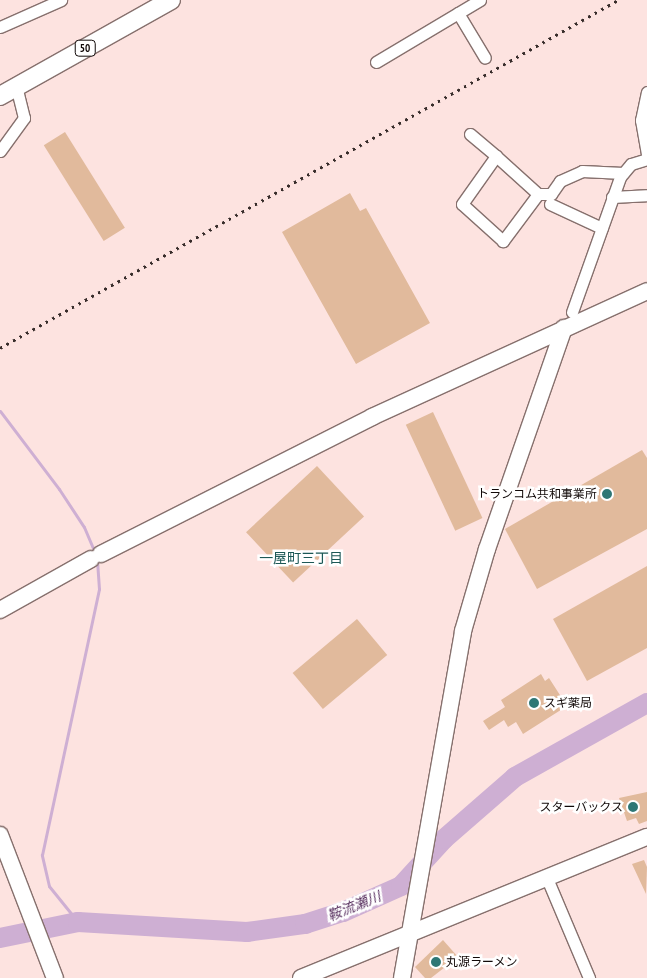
<!DOCTYPE html>
<meta charset="utf-8">
<style>
body{margin:0}
#map{position:relative;width:647px;height:978px;overflow:hidden;background:#fde3e0;font-family:"PT Sans Narrow","Noto Sans JP",sans-serif}
div>[style]{position:absolute}
.stream>*{height:3px;margin:-1.5px;padding:0 1.5px;transform-origin:1.5px;border-radius:1.5px;background:#ceafd3}
.river>*{height:20px;margin:-10px;padding:0 10px;transform-origin:10px;border-radius:10px;background:#ceafd3}
.building>*{inset:0;background:#e1ba9c;transform-origin:0 0}
.roads{filter:drop-shadow(1px 0 #86706d) drop-shadow(-1px 0 #86706d) drop-shadow(0 1px #86706d) drop-shadow(0 -1px #86706d)}
.street>*{height:11px;margin:-5.5px;padding:0 5.5px;transform-origin:5.5px;border-radius:5.5px;background:#fff}
.secondary>*{height:16px;margin:-8px;padding:0 8px;transform-origin:8px;border-radius:8px;background:#fff}
.primary>*{height:18px;margin:-9px;padding:0 9px;transform-origin:9px;border-radius:9px;background:#fff}
.rail>*{height:3px;margin-top:-1.5px;transform-origin:0;background:repeating-linear-gradient(90deg,#372c2a 0 2.5px,transparent 0 7.5px)}
.dots>*{width:14px;height:14px;translate:-50% -50%;box-sizing:border-box;border:2px solid #fff;border-radius:50%}
span{translate:-50% -50%;white-space:nowrap;text-align:center;line-height:1.15;-webkit-text-stroke:5px #fff;paint-order:stroke}
.shield-label span{padding:1px 4px;background:#fff;border:1px solid;border-radius:4px;-webkit-text-stroke-width:0}
.shield-label{font-size:11px;color:#110908;font-weight:700}
.poi-label{font-size:12px;color:#110908}
.right{translate:-100% -50%;text-align:right}
.left{translate:0 -50%;text-align:left}
.neighbourhood-label{font-size:14px;color:#1c5856}
.water-label{font-size:14px;color:#593160;font-style:italic}
</style>
<div id="map">
<div class="stream">
<div style="left:0;top:411px;width:98px;rotate:52.9deg"></div>
<div style="left:59px;top:489px;width:45px;rotate:56.7deg"></div>
<div style="left:84px;top:527px;width:28px;rotate:67deg"></div>
<div style="left:78px;top:922px;width:46px;rotate:-128.9deg"></div>
<div style="left:49px;top:886px;width:32px;rotate:-103deg"></div>
<div style="left:42px;top:855px;width:272px;rotate:-77.9deg"></div>
<div style="left:99px;top:589px;width:30px;rotate:-94deg"></div>
</div>
<div class="river">
<div style="left:0;top:938px;width:80px;rotate:-11.6deg"></div>
<div style="left:78px;top:922px;width:169px;rotate:3.4deg"></div>
<div style="left:247px;top:932px;width:59px;rotate:-7.9deg"></div>
<div style="left:305px;top:924px;width:40px;rotate:-18deg"></div>
<div style="left:343px;top:912px;width:64px;rotate:-24.1deg"></div>
<div style="left:401px;top:886px;width:64px;rotate:-47.5deg"></div>
<div style="left:444px;top:839px;width:94px;rotate:-41.1deg"></div>
<div style="left:515px;top:777px;width:151px;rotate:-29.3deg"></div>
</div>
<div class="building">
<div style="left:65px;top:132px;width:113px;height:25px;rotate:58deg"></div>
<div style="clip-path:polygon(350px 193px,360px 211px,366px 208px,430px 323px,356px 364px,282px 232px)"></div>
<div style="left:433px;top:412px;width:117px;height:30px;rotate:65deg"></div>
<div style="clip-path:polygon(642px 450px,647px 458px,647px 529px,537px 589px,505px 529px)"></div>
<div style="left:317px;top:466px;width:69px;height:97px;rotate:47deg"></div>
<div style="clip-path:polygon(647px 566px,647px 648px,587px 681px,553px 619px)"></div>
<div style="left:357px;top:619px;width:47px;height:84px;rotate:50deg"></div>
<div style="clip-path:polygon(541px 674px,545px 681px,549px 678px,567px 706px,523px 734px,516px 722px,508px 727px,504px 720px,489px 730px,483px 721px,505px 707px,501px 700px)"></div>
<div style="clip-path:polygon(647px 792px,647px 821px,639px 824px,636px 818px,627px 821px,619px 798px)"></div>
<div style="clip-path:polygon(644px 860px,647px 867px,646px 894px,632px 864px)"></div>
<div style="clip-path:polygon(443px 940px,458px 957px,431px 978px,425px 978px,415px 967px)"></div>
</div>
<div class="roads">
<div class="street">
<div style="left:458px;top:13px;width:52px;rotate:59deg"></div>
<div style="left:0;top:27px;width:67px;rotate:-23.9deg"></div>
<div style="left:376px;top:62px;width:121px;rotate:-30.8deg"></div>
<div style="left:647px;top:92px;width:29px;rotate:102deg"></div>
<div style="left:641px;top:120px;width:36px;rotate:80deg"></div>
<div style="left:470px;top:134px;width:34px;rotate:40deg"></div>
<div style="left:0;top:151px;width:41px;rotate:-54deg"></div>
<div style="left:24px;top:118px;width:32px;rotate:-104deg"></div>
<div style="left:538px;top:194px;width:59px;rotate:126.7deg"></div>
<div style="left:503px;top:241px;width:55px;rotate:-137.9deg"></div>
<div style="left:462px;top:204px;width:59px;rotate:-54.7deg"></div>
<div style="left:496px;top:156px;width:57px;rotate:42.1deg"></div>
<div style="left:538px;top:194px;width:13px"></div>
<div style="left:551px;top:194px;width:16px;rotate:-55deg"></div>
<div style="left:560px;top:181px;width:24px;rotate:-24deg"></div>
<div style="left:582px;top:171px;width:41px;rotate:2.8deg"></div>
<div style="left:612px;top:197px;width:34px;rotate:-3deg"></div>
<div style="left:550px;top:204px;width:57px;rotate:24.8deg"></div>
<div style="left:572px;top:312px;width:143px;rotate:-70.4deg"></div>
<div style="left:620px;top:177px;width:17px;rotate:-50deg"></div>
<div style="left:631px;top:164px;width:17px;rotate:-17deg"></div>
<div style="left:546px;top:876px;width:111px;rotate:67.1deg"></div>
</div>
<div class="secondary">
<div style="left:101px;top:554px;width:304px;rotate:-26.8deg"></div>
<div style="left:372px;top:417px;width:302px;rotate:-24.6deg"></div>
<div style="left:0;top:610px;width:104px;rotate:-29.3deg"></div>
<div style="left:0;top:835px;width:153px;rotate:69deg"></div>
<div style="left:301px;top:978px;width:374px;rotate:-22.2deg"></div>
<div style="left:402px;top:978px;width:352px;rotate:-80deg"></div>
<div style="left:463px;top:631px;width:85px;rotate:-73.7deg"></div>
<div style="left:487px;top:549px;width:234px;rotate:-70.8deg"></div>
</div>
<div class="primary">
<div style="left:0;top:96px;width:196px;rotate:-29.3deg"></div>
</div>
</div>
<div class="rail">
<div style="left:0;top:348px;width:709px;rotate:-29.38deg"></div>
</div>
<div class="dots">
<div style="left:607px;top:494px;background:#2e7775"></div>
<div style="left:534px;top:703px;background:#2e7775"></div>
<div style="left:633px;top:807px;background:#2e7775"></div>
<div style="left:436px;top:962px;background:#2e7775"></div>
</div>
<div class="shield-label">
<span style="left:85px;top:48px">50</span>
</div>
<div class="poi-label">
<span class="right" style="left:597px;top:494px">トランコム共和事業所</span>
<span class="left" style="left:544px;top:703px">スギ薬局</span>
<span class="right" style="left:623px;top:807px">スターバックス</span>
<span class="left" style="left:446px;top:962px">丸源ラーメン</span>
</div>
<div class="neighbourhood-label">
<span style="left:301px;top:558px">一屋町三丁目</span>
</div>
<div class="water-label">
<span style="left:354px;top:906px;rotate:-22deg">鞍流瀬川</span>
</div>
</div>
